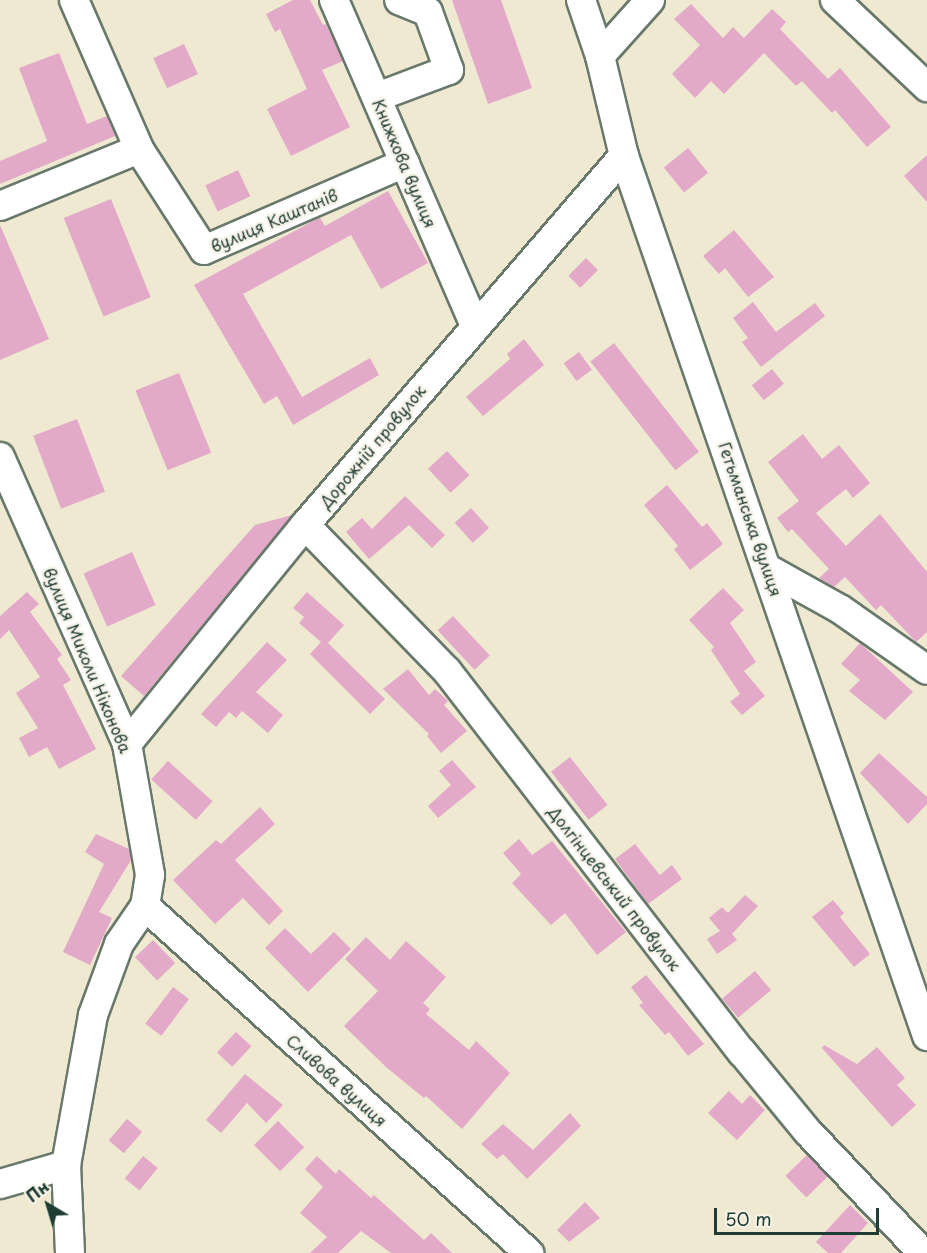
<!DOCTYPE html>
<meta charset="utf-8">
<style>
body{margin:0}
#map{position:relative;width:927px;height:1253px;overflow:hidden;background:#f0e9d1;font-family:"Playpen Sans",sans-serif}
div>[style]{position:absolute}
.building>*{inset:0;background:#e2a9c9;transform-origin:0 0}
.roads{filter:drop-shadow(2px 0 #68796b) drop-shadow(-2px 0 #68796b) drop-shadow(0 2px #68796b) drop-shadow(0 -2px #68796b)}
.minor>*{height:28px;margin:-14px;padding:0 14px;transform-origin:14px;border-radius:14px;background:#fff}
span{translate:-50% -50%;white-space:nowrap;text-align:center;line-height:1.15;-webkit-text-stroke:5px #f7f3e8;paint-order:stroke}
.street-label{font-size:16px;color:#1f3d34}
.north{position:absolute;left:18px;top:1175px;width:60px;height:60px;-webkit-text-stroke:4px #f7f3e8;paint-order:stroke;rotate:322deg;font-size:16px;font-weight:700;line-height:24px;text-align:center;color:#1f3d34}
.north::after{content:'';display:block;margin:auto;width:21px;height:27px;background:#1f3d34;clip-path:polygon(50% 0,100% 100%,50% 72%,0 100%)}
.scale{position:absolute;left:714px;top:1208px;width:165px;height:27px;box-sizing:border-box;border:3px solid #1f3d34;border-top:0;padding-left:8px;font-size:18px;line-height:21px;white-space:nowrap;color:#1f3d34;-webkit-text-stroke:4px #f7f3e8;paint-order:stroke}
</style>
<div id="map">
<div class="building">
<div style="clip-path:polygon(293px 0,310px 0,323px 25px,326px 24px,343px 61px,322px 70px,350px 127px,291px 156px,267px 109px,307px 89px,280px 29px,275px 32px,266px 14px)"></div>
<div style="clip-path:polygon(452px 0,501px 0,532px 88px,488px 104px)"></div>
<div style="clip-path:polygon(691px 4px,723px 38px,733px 27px,744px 38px,772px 9px,786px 22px,780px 29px,828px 79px,840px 68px,891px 127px,867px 147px,835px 110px,832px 113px,802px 81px,796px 86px,764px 53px,724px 94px,711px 81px,695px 98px,672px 74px,700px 45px,674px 19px)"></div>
<div style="left:184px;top:44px;width:33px;height:34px;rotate:65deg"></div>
<div style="clip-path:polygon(59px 53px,87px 124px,107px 116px,115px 136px,0 184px,0 161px,47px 141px,19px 68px)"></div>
<div style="left:688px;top:148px;width:32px;height:31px;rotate:51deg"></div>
<div style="clip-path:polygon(927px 155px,927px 202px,904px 176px)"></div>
<div style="left:238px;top:170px;width:29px;height:36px;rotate:65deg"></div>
<div style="clip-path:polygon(388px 191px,428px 263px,381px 289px,351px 235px,243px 294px,302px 397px,370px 358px,379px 375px,293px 425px,277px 396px,264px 404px,194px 285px,315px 220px,320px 218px,325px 226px)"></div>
<div style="left:111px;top:199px;width:106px;height:51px;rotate:68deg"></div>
<div style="clip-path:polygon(0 225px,49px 339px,0 360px)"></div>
<div style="clip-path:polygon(734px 230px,774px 277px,748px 297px,725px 268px,719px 274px,703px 256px)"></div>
<div style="left:586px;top:258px;width:17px;height:25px;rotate:45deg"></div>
<div style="clip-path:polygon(753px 302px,776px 332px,815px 303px,825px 316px,761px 367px,742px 342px,748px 338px,733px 318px)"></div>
<div style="clip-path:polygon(524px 339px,544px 365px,483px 416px,466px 397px,510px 359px,507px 354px)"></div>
<div style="left:614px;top:343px;width:138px;height:30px;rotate:52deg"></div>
<div style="left:579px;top:352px;width:22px;height:19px;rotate:54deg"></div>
<div style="left:772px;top:369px;width:19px;height:26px;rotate:51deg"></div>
<div style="left:179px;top:373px;width:86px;height:47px;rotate:68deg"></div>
<div style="left:77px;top:419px;width:78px;height:47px;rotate:69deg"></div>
<div style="clip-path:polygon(803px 434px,822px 459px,839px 445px,870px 483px,853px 498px,846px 489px,816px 513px,846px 546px,880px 514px,927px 572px,927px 632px,916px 642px,881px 605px,876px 610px,845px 577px,834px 587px,819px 578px,829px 569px,792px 529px,788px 532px,777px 518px,799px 501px,768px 462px)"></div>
<div style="left:447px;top:451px;width:33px;height:26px;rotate:47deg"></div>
<div style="clip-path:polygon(667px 485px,702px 527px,707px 523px,723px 544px,690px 570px,674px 549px,678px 546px,644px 505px)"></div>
<div style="clip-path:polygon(405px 496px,445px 535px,432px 548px,409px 525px,369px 559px,346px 532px,362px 518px,372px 529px)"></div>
<div style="left:471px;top:508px;width:27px;height:22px;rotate:48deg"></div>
<div style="clip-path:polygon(292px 515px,144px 696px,121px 676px,255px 525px)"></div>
<div style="left:132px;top:552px;width:58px;height:53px;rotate:66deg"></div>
<div style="clip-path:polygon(723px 588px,744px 610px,730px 623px,756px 662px,744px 671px,765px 696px,742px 715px,730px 702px,740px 694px,711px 650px,714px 647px,689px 620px)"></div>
<div style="clip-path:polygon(27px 592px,39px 604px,30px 612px,62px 655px,57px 659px,71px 680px,63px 685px,96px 749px,59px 769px,47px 747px,29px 757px,19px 738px,38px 728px,16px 693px,40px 677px,9px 630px,0 639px,0 616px)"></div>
<div style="clip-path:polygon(307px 592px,344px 625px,328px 643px,385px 699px,370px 714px,310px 654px,321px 642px,299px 623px,304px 617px,293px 608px)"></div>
<div style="left:453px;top:616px;width:54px;height:21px;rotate:47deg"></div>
<div style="clip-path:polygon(267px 642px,287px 660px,256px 692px,283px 715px,268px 733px,242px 711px,236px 718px,229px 712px,216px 727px,201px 714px)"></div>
<div style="clip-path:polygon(860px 643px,913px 692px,885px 720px,849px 691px,860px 680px,841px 664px)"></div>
<div style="clip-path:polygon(408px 669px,429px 695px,435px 689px,448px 701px,444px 705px,467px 731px,441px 753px,427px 736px,429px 734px,383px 689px)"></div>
<div style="clip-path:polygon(879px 753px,927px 797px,927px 804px,908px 824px,860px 773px)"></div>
<div style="left:570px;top:757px;width:61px;height:24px;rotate:52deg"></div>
<div style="clip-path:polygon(452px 760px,476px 787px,438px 818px,428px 806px,451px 785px,439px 771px)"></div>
<div style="left:168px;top:761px;width:60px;height:25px;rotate:42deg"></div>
<div style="clip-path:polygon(260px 807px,275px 824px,235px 860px,283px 911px,269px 925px,243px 898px,215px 924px,173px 880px,216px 840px,221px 844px)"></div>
<div style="clip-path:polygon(96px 834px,129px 849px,131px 860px,99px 912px,112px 918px,90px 965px,63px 952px,104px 864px,85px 852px)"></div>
<div style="clip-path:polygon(519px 839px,532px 855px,552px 841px,626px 932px,597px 955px,565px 913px,551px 925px,512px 883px,521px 874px,503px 853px)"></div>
<div style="clip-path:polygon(635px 844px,660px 875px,672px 865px,682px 879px,648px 904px,615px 859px)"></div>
<div style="clip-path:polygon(745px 895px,758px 906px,732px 934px,737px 940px,717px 954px,707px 939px,720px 931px,709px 918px,722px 907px,728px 913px)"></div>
<div style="clip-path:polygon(833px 900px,844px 913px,840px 917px,870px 954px,854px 967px,812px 917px)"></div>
<div style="clip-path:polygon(285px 928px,311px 954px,334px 932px,351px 949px,308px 992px,265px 948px)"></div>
<div style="clip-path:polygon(366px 937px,390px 960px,406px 941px,446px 977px,423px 1003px,430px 1009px,426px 1014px,469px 1050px,476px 1041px,510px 1073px,462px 1129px,426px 1096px,424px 1098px,386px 1067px,344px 1026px,378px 991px,345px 959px)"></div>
<div style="left:153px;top:940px;width:32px;height:25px;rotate:46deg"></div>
<div style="left:755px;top:971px;width:25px;height:43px;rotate:50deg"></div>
<div style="clip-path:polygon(646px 975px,704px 1044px,688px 1056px,669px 1032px,665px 1035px,639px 1005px,643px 1003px,631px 987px)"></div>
<div style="left:173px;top:987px;width:20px;height:46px;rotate:37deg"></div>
<div style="left:236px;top:1032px;width:21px;height:28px;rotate:43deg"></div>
<div style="clip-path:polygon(824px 1045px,857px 1064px,877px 1047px,905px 1078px,897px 1085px,916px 1105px,892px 1127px,822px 1048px)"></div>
<div style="clip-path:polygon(245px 1074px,283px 1105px,266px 1123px,247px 1103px,221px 1133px,206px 1120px)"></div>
<div style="clip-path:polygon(729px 1091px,742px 1104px,750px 1095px,765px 1110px,737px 1140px,708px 1113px)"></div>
<div style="clip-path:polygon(570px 1113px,581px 1126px,527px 1179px,503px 1154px,497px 1159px,481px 1144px,503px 1124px,533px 1150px)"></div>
<div style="left:127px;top:1119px;width:20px;height:28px;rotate:41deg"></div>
<div style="left:278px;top:1121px;width:37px;height:34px;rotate:45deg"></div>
<div style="left:807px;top:1155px;width:30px;height:30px;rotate:46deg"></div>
<div style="left:143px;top:1156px;width:19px;height:29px;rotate:39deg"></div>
<div style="clip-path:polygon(317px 1156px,336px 1174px,339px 1169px,371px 1198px,374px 1195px,424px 1240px,431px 1233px,452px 1253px,391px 1253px,361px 1231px,338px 1253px,310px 1253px,327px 1237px,300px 1213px,323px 1187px,305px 1169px)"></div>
<div style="clip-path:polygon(585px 1202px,600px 1218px,569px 1242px,557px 1230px)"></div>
<div style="clip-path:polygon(850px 1205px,868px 1223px,841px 1253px,828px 1253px,816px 1242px)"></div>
</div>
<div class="roads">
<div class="minor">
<div style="left:74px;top:0;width:163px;rotate:66.4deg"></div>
<div style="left:139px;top:149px;width:120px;rotate:57.2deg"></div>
<div style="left:204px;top:250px;width:219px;rotate:-23.4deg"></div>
<div style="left:334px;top:0;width:355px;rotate:66.6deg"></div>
<div style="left:581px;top:0;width:59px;rotate:71.3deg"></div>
<div style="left:600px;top:56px;width:103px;rotate:76.5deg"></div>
<div style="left:624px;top:156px;width:931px;rotate:71deg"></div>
<div style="left:835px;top:0;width:127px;rotate:43.4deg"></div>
<div style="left:600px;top:56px;width:75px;rotate:-48.2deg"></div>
<div style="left:377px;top:97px;width:77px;rotate:-20.6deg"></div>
<div style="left:449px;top:70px;width:62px;rotate:-109.9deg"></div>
<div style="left:428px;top:12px;width:31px;rotate:-158deg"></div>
<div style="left:0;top:206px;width:150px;rotate:-22.3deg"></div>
<div style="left:0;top:457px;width:314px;rotate:66.1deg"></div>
<div style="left:127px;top:744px;width:133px;rotate:80deg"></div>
<div style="left:150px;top:875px;width:31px;rotate:99deg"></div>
<div style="left:145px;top:906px;width:46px;rotate:124.4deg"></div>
<div style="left:119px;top:944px;width:76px;rotate:110.1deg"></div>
<div style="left:93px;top:1015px;width:152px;rotate:100.2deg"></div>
<div style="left:66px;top:1165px;width:88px;rotate:87.4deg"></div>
<div style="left:305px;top:525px;width:204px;rotate:45.8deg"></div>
<div style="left:447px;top:671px;width:482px;rotate:52.3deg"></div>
<div style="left:742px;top:1052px;width:104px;rotate:50.5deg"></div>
<div style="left:808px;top:1132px;width:167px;rotate:46.5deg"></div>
<div style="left:768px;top:569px;width:82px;rotate:29.1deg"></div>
<div style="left:840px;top:609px;width:106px;rotate:35deg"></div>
<div style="left:127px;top:744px;width:282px;rotate:-50.9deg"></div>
<div style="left:305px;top:525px;width:488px;rotate:-49.2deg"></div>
<div style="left:145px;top:906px;width:518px;rotate:42.1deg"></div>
<div style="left:0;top:1184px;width:69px;rotate:-16.1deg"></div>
</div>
</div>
<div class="street-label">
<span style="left:405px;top:163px;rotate:67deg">Книжкова вулиця</span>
<span style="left:274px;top:220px;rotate:-23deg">вулиця Каштанів</span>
<span style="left:372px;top:446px;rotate:-50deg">Дорожній провулок</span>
<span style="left:751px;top:519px;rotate:71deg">Гетьманська вулиця</span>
<span style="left:88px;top:660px;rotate:67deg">вулиця Миколи Ніконова</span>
<span style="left:615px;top:888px;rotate:52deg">Долгінцевський провулок</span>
<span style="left:337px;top:1080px;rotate:42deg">Сливова вулиця</span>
</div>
<div class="north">Пн</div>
<div class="scale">50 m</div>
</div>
